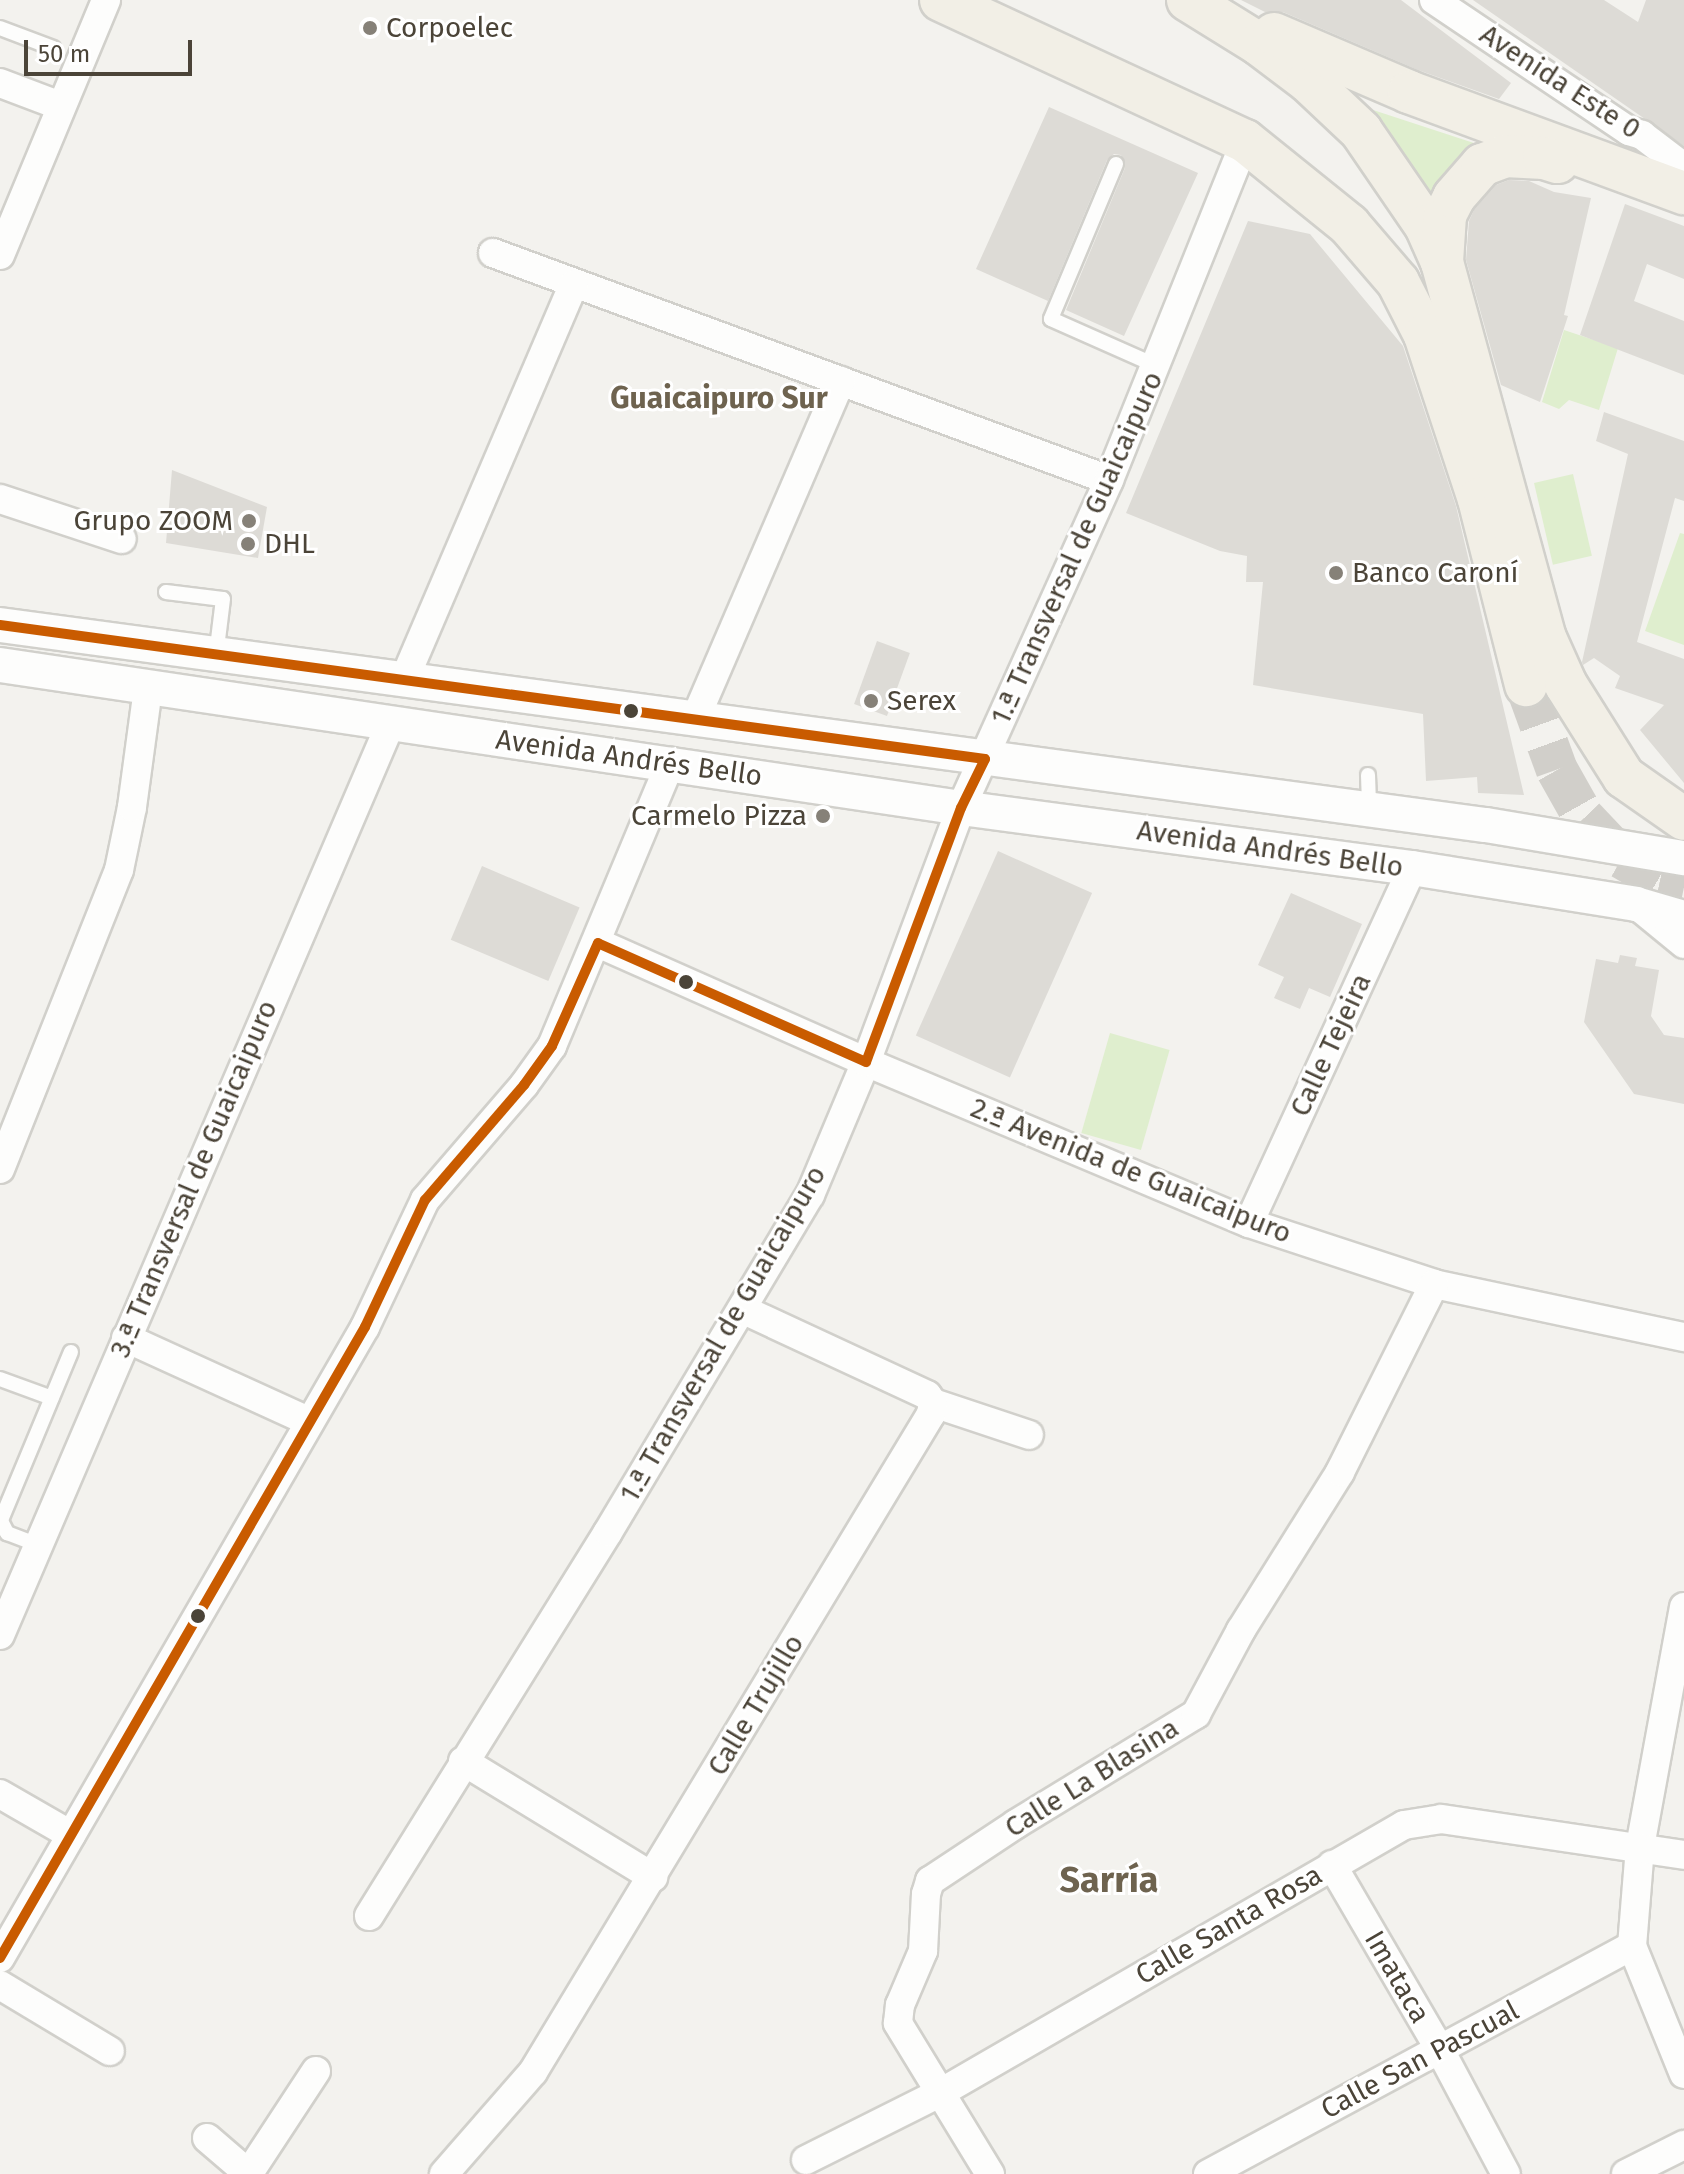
<!DOCTYPE html>
<meta charset="utf-8">
<style>
body{margin:0}
#map{position:relative;width:1684px;height:2174px;overflow:hidden;background:#f3f2ee;font-family:"Fira Sans",sans-serif}
div>[style]{position:absolute}
.green>*{inset:0;background:#dfeece;transform-origin:0 0}
.building>*{inset:0;background:#dddbd6;transform-origin:0 0}
.primary-tunnel>*{height:42px;margin-top:-21px;transform-origin:0;background:repeating-linear-gradient(90deg,#d1cfca 0 42px,transparent 0 63px)}
.roads{filter:drop-shadow(2px 0 #d1d0cb) drop-shadow(-2px 0 #d1d0cb) drop-shadow(0 2px #d1d0cb) drop-shadow(0 -2px #d1d0cb)}
.service>*{height:14px;margin:-7px;padding:0 7px;transform-origin:7px;border-radius:7px;background:#fdfdfc}
.minor>*{height:28px;margin:-14px;padding:0 14px;transform-origin:14px;border-radius:14px;background:#fdfdfc}
.tertiary>*{height:34px;margin:-17px;padding:0 17px;transform-origin:17px;border-radius:17px;background:#fdfdfc}
.primary>*{height:42px;margin:-21px;padding:0 21px;transform-origin:21px;border-radius:21px;background:#f2efe6}
.bus-1>*{height:10px;margin:-5px;padding:0 5px;transform-origin:5px;border-radius:5px;background:#c95b00}
.dots>*{width:22px;height:22px;translate:-50% -50%;box-sizing:border-box;border:4px solid #fff;border-radius:50%}
span{translate:-50% -50%;white-space:nowrap;text-align:center;line-height:1.15;-webkit-text-stroke:6px #fff;paint-order:stroke}
.poi-label{font-size:28px;color:#4b4438}
.left{translate:0 -50%;text-align:left}
.right{translate:-100% -50%;text-align:right}
.street-label{font-size:28px;color:#4b4438}
.neighbourhood-label{font-size:30px;color:#6e634f;font-weight:700}
.district-label{font-size:36px;color:#6e634f;font-weight:700}
.scale{position:absolute;left:24px;top:40px;width:168px;height:36px;box-sizing:border-box;border:4px solid #4b4438;border-top:0;padding-left:10px;font-size:24px;line-height:28px;white-space:nowrap;color:#4b4438;-webkit-text-stroke:6px #fff;paint-order:stroke}
</style>
<div id="map">
<div class="green">
<div style="clip-path:polygon(1367px 108px,1483px 146px,1452px 166px,1434px 196px)"></div>
<div style="clip-path:polygon(1564px 330px,1618px 348px,1599px 410px,1569px 400px,1559px 409px,1542px 402px)"></div>
<div style="left:1573px;top:474px;width:84px;height:40px;rotate:77deg"></div>
<div style="clip-path:polygon(1680px 533px,1684px 534px,1684px 645px,1645px 631px)"></div>
<div style="left:1110px;top:1033px;width:62px;height:104px;rotate:16deg"></div>
</div>
<div class="building">
<div style="clip-path:polygon(1241px 0,1401px 0,1511px 83px,1499px 99px,1418px 70px,1283px 12px,1265px 12px)"></div>
<div style="clip-path:polygon(1473px 0,1604px 0,1638px 22px,1646px 0,1684px 0,1684px 146px)"></div>
<div style="clip-path:polygon(1049px 107px,1198px 173px,1124px 336px,1066px 310px,1125px 168px,1121px 155px,1114px 154px,1107px 160px,1048px 301px,976px 269px)"></div>
<div style="clip-path:polygon(1509px 180px,1529px 181px,1554px 192px,1591px 198px,1564px 315px,1568px 316px,1540px 402px,1501px 385px,1466px 260px,1469px 221px,1474px 210px,1496px 185px)"></div>
<div style="clip-path:polygon(1625px 204px,1684px 226px,1684px 279px,1647px 264px,1634px 301px,1684px 321px,1684px 375px,1580px 335px)"></div>
<div style="clip-path:polygon(1248px 221px,1310px 234px,1403px 346px,1456px 506px,1524px 795px,1478px 793px,1477px 777px,1426px 781px,1423px 714px,1253px 685px,1263px 582px,1246px 582px,1247px 556px,1220px 551px,1126px 513px)"></div>
<div style="clip-path:polygon(1604px 412px,1684px 441px,1684px 501px,1675px 498px,1637px 642px,1684px 659px,1684px 783px,1640px 730px,1664px 705px,1615px 688px,1620px 676px,1594px 658px,1583px 665px,1582px 662px,1628px 454px,1596px 441px)"></div>
<div style="clip-path:polygon(172px 470px,267px 507px,258px 558px,166px 543px)"></div>
<div style="left:877px;top:641px;width:35px;height:67px;rotate:20deg"></div>
<div style="left:998px;top:851px;width:103px;height:202px;rotate:24deg"></div>
<div style="left:482px;top:866px;width:106px;height:80px;rotate:23deg"></div>
<div style="clip-path:polygon(1291px 893px,1362px 924px,1330px 997px,1309px 988px,1300px 1009px,1274px 998px,1284px 977px,1258px 965px)"></div>
<div style="clip-path:polygon(1620px 955px,1637px 958px,1635px 966px,1659px 970px,1651px 1016px,1664px 1035px,1684px 1038px,1684px 1104px,1634px 1094px,1584px 1022px,1596px 959px,1618px 963px)"></div>
</div>
<div class="primary-tunnel">
<div style="left:1526px;top:685px;width:90px;rotate:70deg"></div>
<div style="left:1557px;top:770px;width:55px;rotate:60.6deg"></div>
<div style="left:1584px;top:818px;width:55px;rotate:46.5deg"></div>
<div style="left:1622px;top:858px;width:44px;rotate:30.1deg"></div>
<div style="left:1660px;top:880px;width:25px;rotate:12deg"></div>
</div>
<div class="roads">
<div class="service">
<div style="left:0;top:28px;width:57px;rotate:20.7deg"></div>
<div style="left:1116px;top:164px;width:168px;rotate:112.8deg"></div>
<div style="left:1051px;top:319px;width:116px;rotate:23.9deg"></div>
<div style="left:166px;top:592px;width:57px;rotate:7deg"></div>
<div style="left:223px;top:599px;width:57px;rotate:97deg"></div>
<div style="left:1368px;top:775px;width:36px;rotate:88deg"></div>
<div style="left:0;top:1379px;width:55px;rotate:20.1deg"></div>
<div style="left:0;top:1519px;width:16px;rotate:63deg"></div>
<div style="left:7px;top:1533px;width:33px;rotate:21deg"></div>
<div style="left:1px;top:1520px;width:182px;rotate:-67.4deg"></div>
</div>
<div class="minor">
<div style="left:1434px;top:0;width:235px;rotate:33.9deg"></div>
<div style="left:1629px;top:131px;width:14px;rotate:17deg"></div>
<div style="left:1642px;top:135px;width:53px;rotate:37.3deg"></div>
<div style="left:0;top:83px;width:65px;rotate:20.7deg"></div>
<div style="left:493px;top:253px;width:656px;rotate:20.23deg"></div>
<div style="left:0;top:255px;width:276px;rotate:-67.4deg"></div>
<div style="left:0;top:499px;width:128px;rotate:18.2deg"></div>
<div style="left:404px;top:680px;width:430px;rotate:-66.8deg"></div>
<div style="left:696px;top:717px;width:366px;rotate:-66.7deg"></div>
<div style="left:1639px;top:907px;width:58px;rotate:39.4deg"></div>
<div style="left:598px;top:943px;width:293px;rotate:23.9deg"></div>
<div style="left:866px;top:1062px;width:415px;rotate:22.8deg"></div>
<div style="left:1249px;top:1223px;width:195px;rotate:18.2deg"></div>
<div style="left:1434px;top:1284px;width:256px;rotate:12deg"></div>
<div style="left:0;top:1169px;width:322px;rotate:-68.3deg"></div>
<div style="left:119px;top:870px;width:64px;rotate:-78.3deg"></div>
<div style="left:132px;top:807px;width:119px;rotate:-82.3deg"></div>
<div style="left:1249px;top:1223px;width:391px;rotate:-65.3deg"></div>
<div style="left:126px;top:1338px;width:202px;rotate:24.5deg"></div>
<div style="left:933px;top:1403px;width:101px;rotate:18.4deg"></div>
<div style="left:1684px;top:1607px;width:244px;rotate:100.4deg"></div>
<div style="left:1640px;top:1847px;width:99px;rotate:94.6deg"></div>
<div style="left:1632px;top:1946px;width:138px;rotate:67.9deg"></div>
<div style="left:0;top:1635px;width:990px;rotate:-66.8deg"></div>
<div style="left:463px;top:1761px;width:223px;rotate:31.4deg"></div>
<div style="left:0;top:1794px;width:82px;rotate:30deg"></div>
<div style="left:1332px;top:1865px;width:214px;rotate:59.7deg"></div>
<div style="left:1440px;top:2050px;width:140px;rotate:62deg"></div>
<div style="left:369px;top:1916px;width:452px;rotate:-58.1deg"></div>
<div style="left:608px;top:1532px;width:393px;rotate:-59.1deg"></div>
<div style="left:810px;top:1195px;width:144px;rotate:-67.2deg"></div>
<div style="left:866px;top:1062px;width:271px;rotate:-69.5deg"></div>
<div style="left:961px;top:808px;width:360px;rotate:-65.7deg"></div>
<div style="left:1109px;top:480px;width:365px;rotate:-68.1deg"></div>
<div style="left:0;top:1958px;width:729px;rotate:-59.95deg"></div>
<div style="left:365px;top:1327px;width:140px;rotate:-64.7deg"></div>
<div style="left:425px;top:1200px;width:152px;rotate:-49.3deg"></div>
<div style="left:524px;top:1085px;width:48px;rotate:-54.3deg"></div>
<div style="left:552px;top:1046px;width:308px;rotate:-67.3deg"></div>
<div style="left:0;top:1985px;width:128px;rotate:31deg"></div>
<div style="left:207px;top:2138px;width:55px;rotate:40.6deg"></div>
<div style="left:806px;top:2160px;width:150px;rotate:-26.6deg"></div>
<div style="left:940px;top:2093px;width:536px;rotate:-30.01deg"></div>
<div style="left:1404px;top:1825px;width:37px;rotate:-9deg"></div>
<div style="left:1441px;top:1819px;width:246px;rotate:8.4deg"></div>
<div style="left:249px;top:2173px;width:122px;rotate:-56.7deg"></div>
<div style="left:444px;top:2174px;width:135px;rotate:-48.9deg"></div>
<div style="left:533px;top:2072px;width:769px;rotate:-58.83deg"></div>
<div style="left:931px;top:1414px;width:11px;rotate:-80deg"></div>
<div style="left:933px;top:1403px;width:10px;rotate:-127deg"></div>
<div style="left:927px;top:1395px;width:204px;rotate:-155.1deg"></div>
<div style="left:990px;top:2174px;width:177px;rotate:-121.4deg"></div>
<div style="left:898px;top:2023px;width:18px;rotate:-84deg"></div>
<div style="left:900px;top:2005px;width:59px;rotate:-66.9deg"></div>
<div style="left:923px;top:1951px;width:57px;rotate:-87deg"></div>
<div style="left:926px;top:1894px;width:14px;rotate:-73deg"></div>
<div style="left:930px;top:1881px;width:103px;rotate:-33.5deg"></div>
<div style="left:1016px;top:1824px;width:211px;rotate:-31.4deg"></div>
<div style="left:1196px;top:1714px;width:95px;rotate:-61.8deg"></div>
<div style="left:1241px;top:1630px;width:186px;rotate:-57.9deg"></div>
<div style="left:1340px;top:1472px;width:210px;rotate:-63.4deg"></div>
<div style="left:1208px;top:2174px;width:481px;rotate:-28.3deg"></div>
<div style="left:1626px;top:2174px;width:65px;rotate:-26.6deg"></div>
</div>
<div class="tertiary">
<div style="left:0;top:625px;width:1499px;rotate:7.67deg"></div>
<div style="left:1486px;top:825px;width:201px;rotate:9.5deg"></div>
<div style="left:0;top:665px;width:972px;rotate:8.46deg"></div>
<div style="left:961px;top:808px;width:455px;rotate:7.6deg"></div>
<div style="left:1412px;top:868px;width:227px;rotate:9.1deg"></div>
<div style="left:1636px;top:904px;width:50px;rotate:16.3deg"></div>
</div>
<div class="primary">
<div style="left:941px;top:0;width:335px;rotate:24.9deg"></div>
<div style="left:1245px;top:141px;width:134px;rotate:38.9deg"></div>
<div style="left:1349px;top:225px;width:75px;rotate:49.3deg"></div>
<div style="left:1398px;top:282px;width:59px;rotate:63deg"></div>
<div style="left:1425px;top:335px;width:173px;rotate:71.8deg"></div>
<div style="left:1479px;top:499px;width:192px;rotate:75.8deg"></div>
<div style="left:1188px;top:0;width:84px;rotate:31.8deg"></div>
<div style="left:1259px;top:44px;width:61px;rotate:37.1deg"></div>
<div style="left:1308px;top:81px;width:73px;rotate:43.3deg"></div>
<div style="left:1361px;top:131px;width:115px;rotate:55.6deg"></div>
<div style="left:1426px;top:226px;width:39px;rotate:66deg"></div>
<div style="left:1442px;top:262px;width:390px;rotate:74.7deg"></div>
<div style="left:1545px;top:638px;width:51px;rotate:65.9deg"></div>
<div style="left:1566px;top:685px;width:109px;rotate:57.8deg"></div>
<div style="left:1624px;top:777px;width:73px;rotate:35deg"></div>
<div style="left:1274px;top:34px;width:147px;rotate:23.2deg"></div>
<div style="left:1409px;top:92px;width:293px;rotate:20.2deg"></div>
<div style="left:1442px;top:262px;width:47px;rotate:-86.3deg"></div>
<div style="left:1445px;top:215px;width:20px;rotate:-63deg"></div>
<div style="left:1454px;top:197px;width:43px;rotate:-48.8deg"></div>
<div style="left:1482px;top:165px;width:25px;rotate:-21deg"></div>
<div style="left:1505px;top:156px;width:39px;rotate:3deg"></div>
<div style="left:1544px;top:158px;width:14px;rotate:17deg"></div>
</div>
</div>
<div class="bus-1">
<div style="left:0;top:625px;width:994px;rotate:7.75deg"></div>
<div style="left:985px;top:759px;width:55px;rotate:116.1deg"></div>
<div style="left:961px;top:808px;width:271px;rotate:110.5deg"></div>
<div style="left:866px;top:1062px;width:293px;rotate:-156.1deg"></div>
<div style="left:598px;top:943px;width:113px;rotate:114.1deg"></div>
<div style="left:552px;top:1046px;width:48px;rotate:125.7deg"></div>
<div style="left:524px;top:1085px;width:152px;rotate:130.7deg"></div>
<div style="left:425px;top:1200px;width:140px;rotate:115.3deg"></div>
<div style="left:365px;top:1327px;width:729px;rotate:120.05deg"></div>
</div>
<div class="dots">
<div style="left:370px;top:28px;background:#868178"></div>
<div style="left:249px;top:521px;background:#868178"></div>
<div style="left:248px;top:544px;background:#868178"></div>
<div style="left:1336px;top:573px;background:#868178"></div>
<div style="left:871px;top:701px;background:#868178"></div>
<div style="left:631px;top:711px;background:#4b4438"></div>
<div style="left:823px;top:816px;background:#868178"></div>
<div style="left:686px;top:982px;background:#4b4438"></div>
<div style="left:198px;top:1616px;background:#4b4438"></div>
</div>
<div class="poi-label">
<span class="left" style="left:386px;top:28px">Corpoelec</span>
<span class="right" style="left:233px;top:521px">Grupo ZOOM</span>
<span class="left" style="left:264px;top:544px">DHL</span>
<span class="left" style="left:1352px;top:573px">Banco Caroní</span>
<span class="left" style="left:887px;top:701px">Serex</span>
<span class="right" style="left:807px;top:816px">Carmelo Pizza</span>
</div>
<div class="street-label">
<span style="left:1560px;top:82px;rotate:33deg">Avenida Este 0</span>
<span style="left:1077px;top:548px;rotate:-66deg">1.ª Transversal de Guaicaipuro</span>
<span style="left:629px;top:758px;rotate:8deg">Avenida Andrés Bello</span>
<span style="left:1270px;top:849px;rotate:8deg">Avenida Andrés Bello</span>
<span style="left:1331px;top:1045px;rotate:-65deg">Calle Tejeira</span>
<span style="left:1131px;top:1171px;rotate:22deg">2.ª Avenida de Guaicaipuro</span>
<span style="left:194px;top:1179px;rotate:-67deg">3.ª Transversal de Guaicaipuro</span>
<span style="left:723px;top:1334px;rotate:-60deg">1.ª Transversal de Guaicaipuro</span>
<span style="left:756px;top:1705px;rotate:-59deg">Calle Trujillo</span>
<span style="left:1092px;top:1778px;rotate:-32deg">Calle La Blasina</span>
<span style="left:1229px;top:1925px;rotate:-30deg">Calle Santa Rosa</span>
<span style="left:1397px;top:1977px;rotate:60deg">Imataca</span>
<span style="left:1420px;top:2060px;rotate:-28deg">Calle San Pascual</span>
</div>
<div class="neighbourhood-label">
<span style="left:719px;top:398px">Guaicaipuro Sur</span>
</div>
<div class="district-label">
<span style="left:1109px;top:1881px">Sarría</span>
</div>
<div class="scale">50 m</div>
</div>
